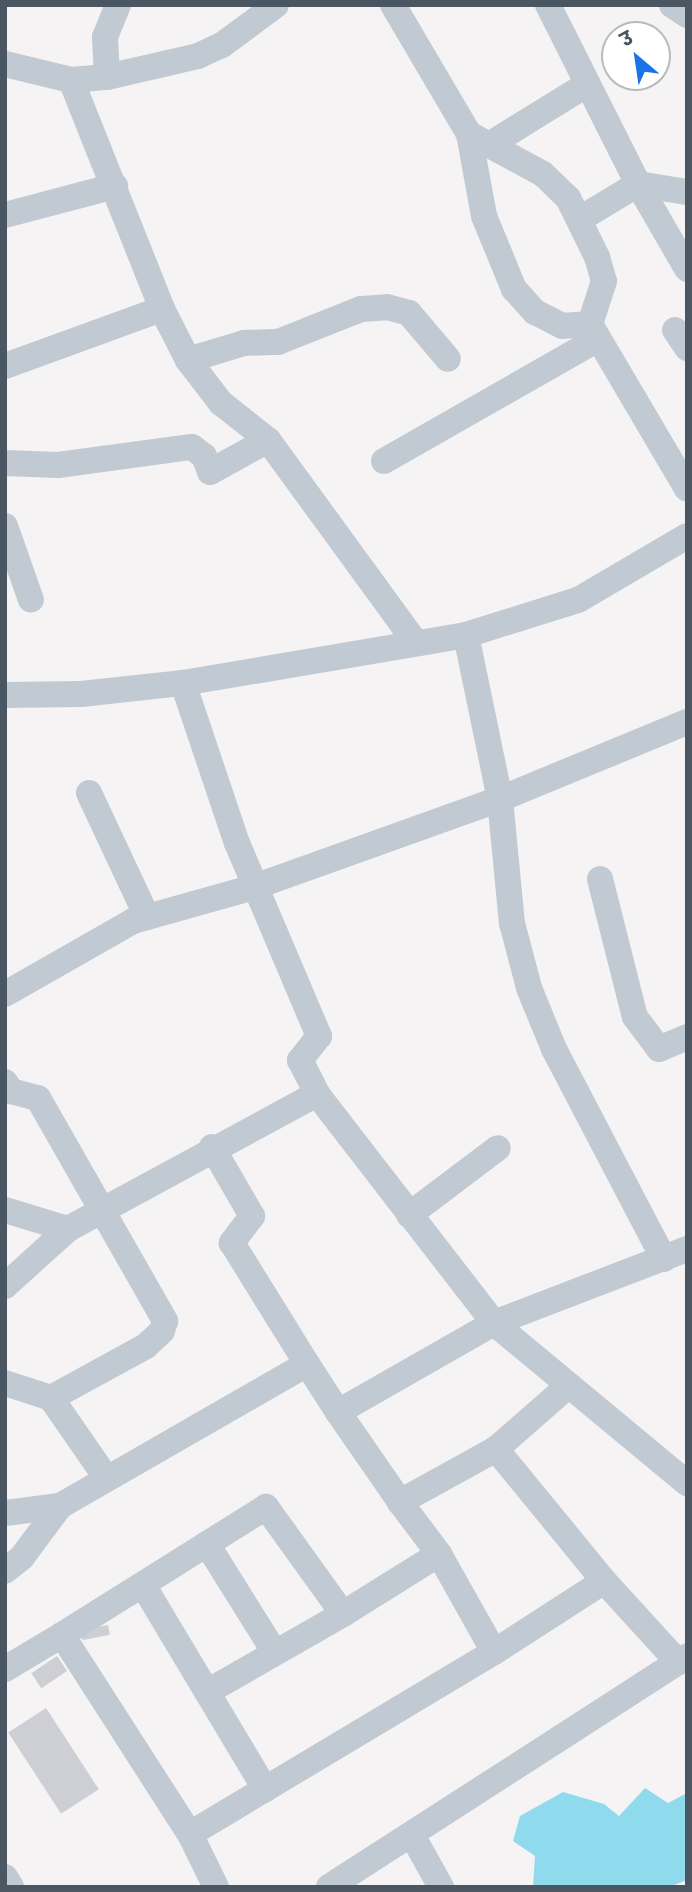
<!DOCTYPE html>
<meta charset="utf-8">
<style>
body{margin:0}
#map{position:relative;width:692px;height:1892px;overflow:hidden;background:#f5f3f3;font-family:Poppins,"Noto Sans Devanagari",sans-serif}
div>[style]{position:absolute}
.water>*{inset:0;background:#90daee}
.building>*{inset:0;background:#cdcfd5;transform-origin:0 0}
.minor>*{height:26px;margin:-13px;padding:0 13px;transform-origin:13px;border-radius:13px;background:#c1cad2}
span{translate:-50% -50%;white-space:nowrap;text-align:center;line-height:1.15;-webkit-text-stroke:5px #fff;paint-order:stroke}
.frame{position:absolute;inset:0;border:7px solid #4a5661;pointer-events:none}
.north{position:absolute;left:601px;top:21px;width:70px;height:70px;box-sizing:border-box;background:#fff;border:2px solid #b7bbc0;border-radius:50%;rotate:331deg;font-size:19px;font-weight:700;line-height:28px;text-align:center;color:#4a5661}
.north::after{content:'';display:block;margin:auto;width:24px;height:32px;background:#1a73e8;clip-path:polygon(50% 0,100% 100%,50% 72%,0 100%)}
</style>
<div id="map">
<div class="water">
<div style="clip-path:polygon(645px 1788px,668px 1803px,687px 1793px,687px 1880px,669px 1887px,533px 1887px,535px 1856px,513px 1841px,520px 1816px,563px 1792px,604px 1804px,619px 1816px)"></div>
</div>
<div class="building">
<div style="left:108px;top:1625px;width:10px;height:28px;rotate:79deg"></div>
<div style="left:57px;top:1656px;width:18px;height:31px;rotate:56deg"></div>
<div style="left:46px;top:1708px;width:97px;height:45px;rotate:57deg"></div>
</div>
<div class="minor">
<div style="left:393px;top:5px;width:150px;rotate:59.5deg"></div>
<div style="left:469px;top:134px;width:83px;rotate:79.6deg"></div>
<div style="left:484px;top:216px;width:79px;rotate:67.7deg"></div>
<div style="left:514px;top:289px;width:31px;rotate:48deg"></div>
<div style="left:535px;top:312px;width:30px;rotate:27deg"></div>
<div style="left:562px;top:326px;width:28px;rotate:-4deg"></div>
<div style="left:590px;top:324px;width:191px;rotate:59.5deg"></div>
<div style="left:548px;top:5px;width:200px;rotate:63.3deg"></div>
<div style="left:638px;top:184px;width:98px;rotate:60deg"></div>
<div style="left:672px;top:5px;width:18px;rotate:34deg"></div>
<div style="left:5px;top:64px;width:68px;rotate:13.6deg"></div>
<div style="left:71px;top:80px;width:246px;rotate:68.3deg"></div>
<div style="left:162px;top:309px;width:57px;rotate:63deg"></div>
<div style="left:188px;top:360px;width:54px;rotate:52.5deg"></div>
<div style="left:221px;top:403px;width:60px;rotate:38.2deg"></div>
<div style="left:268px;top:440px;width:251px;rotate:53.9deg"></div>
<div style="left:107px;top:77px;width:40px;rotate:-92.9deg"></div>
<div style="left:105px;top:37px;width:35px;rotate:-68deg"></div>
<div style="left:71px;top:80px;width:36px;rotate:-5deg"></div>
<div style="left:107px;top:77px;width:93px;rotate:-13deg"></div>
<div style="left:198px;top:56px;width:26px;rotate:-25deg"></div>
<div style="left:222px;top:45px;width:67px;rotate:-36.5deg"></div>
<div style="left:469px;top:134px;width:84px;rotate:28.4deg"></div>
<div style="left:543px;top:174px;width:35px;rotate:44deg"></div>
<div style="left:568px;top:198px;width:66px;rotate:63.8deg"></div>
<div style="left:597px;top:257px;width:25px;rotate:74deg"></div>
<div style="left:604px;top:281px;width:45px;rotate:108deg"></div>
<div style="left:492px;top:143px;width:110px;rotate:-31.7deg"></div>
<div style="left:5px;top:215px;width:114px;rotate:-14.8deg"></div>
<div style="left:580px;top:219px;width:68px;rotate:-31.1deg"></div>
<div style="left:638px;top:184px;width:50px;rotate:9.3deg"></div>
<div style="left:675px;top:330px;width:22px;rotate:56deg"></div>
<div style="left:188px;top:360px;width:59px;rotate:-16.9deg"></div>
<div style="left:244px;top:343px;width:34px;rotate:-2deg"></div>
<div style="left:278px;top:342px;width:89px;rotate:-21.7deg"></div>
<div style="left:361px;top:309px;width:26px;rotate:-4deg"></div>
<div style="left:387px;top:307px;width:23px;rotate:15deg"></div>
<div style="left:409px;top:313px;width:60px;rotate:49.7deg"></div>
<div style="left:5px;top:366px;width:167px;rotate:-20deg"></div>
<div style="left:384px;top:461px;width:246px;rotate:-29.7deg"></div>
<div style="left:5px;top:463px;width:53px;rotate:2.2deg"></div>
<div style="left:58px;top:465px;width:135px;rotate:-7.7deg"></div>
<div style="left:192px;top:447px;width:15px;rotate:37deg"></div>
<div style="left:204px;top:456px;width:17px;rotate:69deg"></div>
<div style="left:210px;top:472px;width:66px;rotate:-28.9deg"></div>
<div style="left:5px;top:526px;width:78px;rotate:70.6deg"></div>
<div style="left:466px;top:635px;width:167px;rotate:78.3deg"></div>
<div style="left:500px;top:799px;width:125px;rotate:84.5deg"></div>
<div style="left:512px;top:923px;width:67px;rotate:75.3deg"></div>
<div style="left:529px;top:988px;width:66px;rotate:67.7deg"></div>
<div style="left:554px;top:1049px;width:237px;rotate:62.4deg"></div>
<div style="left:183px;top:683px;width:169px;rotate:71.4deg"></div>
<div style="left:237px;top:843px;width:210px;rotate:67deg"></div>
<div style="left:319px;top:1036px;width:31px;rotate:128deg"></div>
<div style="left:300px;top:1060px;width:38px;rotate:63deg"></div>
<div style="left:317px;top:1094px;width:289px;rotate:52.3deg"></div>
<div style="left:494px;top:1323px;width:251px;rotate:39.7deg"></div>
<div style="left:5px;top:695px;width:76px;rotate:-0.8deg"></div>
<div style="left:81px;top:694px;width:103px;rotate:-6.2deg"></div>
<div style="left:183px;top:683px;width:287px;rotate:-9.6deg"></div>
<div style="left:466px;top:635px;width:117px;rotate:-17.4deg"></div>
<div style="left:578px;top:600px;width:126px;rotate:-30.4deg"></div>
<div style="left:89px;top:793px;width:137px;rotate:64.9deg"></div>
<div style="left:600px;top:879px;width:142px;rotate:75.8deg"></div>
<div style="left:635px;top:1017px;width:40px;rotate:53deg"></div>
<div style="left:659px;top:1049px;width:30px;rotate:-23deg"></div>
<div style="left:5px;top:994px;width:147px;rotate:-29.7deg"></div>
<div style="left:133px;top:921px;width:126px;rotate:-15.7deg"></div>
<div style="left:254px;top:887px;width:261px;rotate:-19.7deg"></div>
<div style="left:500px;top:799px;width:202px;rotate:-22.4deg"></div>
<div style="left:5px;top:1082px;width:11px;rotate:56deg"></div>
<div style="left:11px;top:1091px;width:28px;rotate:15deg"></div>
<div style="left:38px;top:1098px;width:257px;rotate:60.3deg"></div>
<div style="left:165px;top:1321px;width:10px;rotate:107deg"></div>
<div style="left:162px;top:1331px;width:22px;rotate:137deg"></div>
<div style="left:146px;top:1346px;width:108px;rotate:151.3deg"></div>
<div style="left:212px;top:1147px;width:80px;rotate:59.9deg"></div>
<div style="left:252px;top:1216px;width:34px;rotate:127deg"></div>
<div style="left:232px;top:1243px;width:142px;rotate:58.2deg"></div>
<div style="left:5px;top:1210px;width:66px;rotate:16.8deg"></div>
<div style="left:409px;top:1215px;width:111px;rotate:-37deg"></div>
<div style="left:5px;top:1286px;width:85px;rotate:-42.1deg"></div>
<div style="left:68px;top:1229px;width:283px;rotate:-28.5deg"></div>
<div style="left:5px;top:1383px;width:48px;rotate:18.1deg"></div>
<div style="left:51px;top:1398px;width:98px;rotate:55.3deg"></div>
<div style="left:338px;top:1412px;width:109px;rotate:55.4deg"></div>
<div style="left:400px;top:1502px;width:65px;rotate:53.1deg"></div>
<div style="left:439px;top:1554px;width:112px;rotate:60.7deg"></div>
<div style="left:494px;top:1652px;width:131px;rotate:-32.8deg"></div>
<div style="left:604px;top:1581px;width:171px;rotate:-129.3deg"></div>
<div style="left:496px;top:1449px;width:110px;rotate:151.1deg"></div>
<div style="left:496px;top:1449px;width:96px;rotate:-41.2deg"></div>
<div style="left:5px;top:1513px;width:55px;rotate:-7.3deg"></div>
<div style="left:207px;top:1544px;width:128px;rotate:58deg"></div>
<div style="left:439px;top:1554px;width:113px;rotate:148deg"></div>
<div style="left:343px;top:1614px;width:132px;rotate:-125.7deg"></div>
<div style="left:266px;top:1507px;width:241px;rotate:147.9deg"></div>
<div style="left:62px;top:1635px;width:237px;rotate:57.3deg"></div>
<div style="left:190px;top:1834px;width:354px;rotate:-30.9deg"></div>
<div style="left:5px;top:1571px;width:22px;rotate:-39deg"></div>
<div style="left:22px;top:1557px;width:64px;rotate:-53.3deg"></div>
<div style="left:60px;top:1506px;width:285px;rotate:-29.9deg"></div>
<div style="left:307px;top:1364px;width:57px;rotate:57.1deg"></div>
<div style="left:338px;top:1412px;width:180px;rotate:-29.7deg"></div>
<div style="left:494px;top:1323px;width:207px;rotate:-21deg"></div>
<div style="left:604px;top:1581px;width:110px;rotate:47.6deg"></div>
<div style="left:143px;top:1585px;width:238px;rotate:59.1deg"></div>
<div style="left:5px;top:1669px;width:66px;rotate:-30.8deg"></div>
<div style="left:207px;top:1692px;width:157px;rotate:-29.8deg"></div>
<div style="left:190px;top:1834px;width:59px;rotate:63.9deg"></div>
<div style="left:412px;top:1835px;width:60px;rotate:60.9deg"></div>
<div style="left:5px;top:1877px;width:12px;rotate:59deg"></div>
<div style="left:329px;top:1887px;width:426px;rotate:-32.8deg"></div>
</div>
<div class="frame"></div>
<div class="north">उ</div>
</div>
